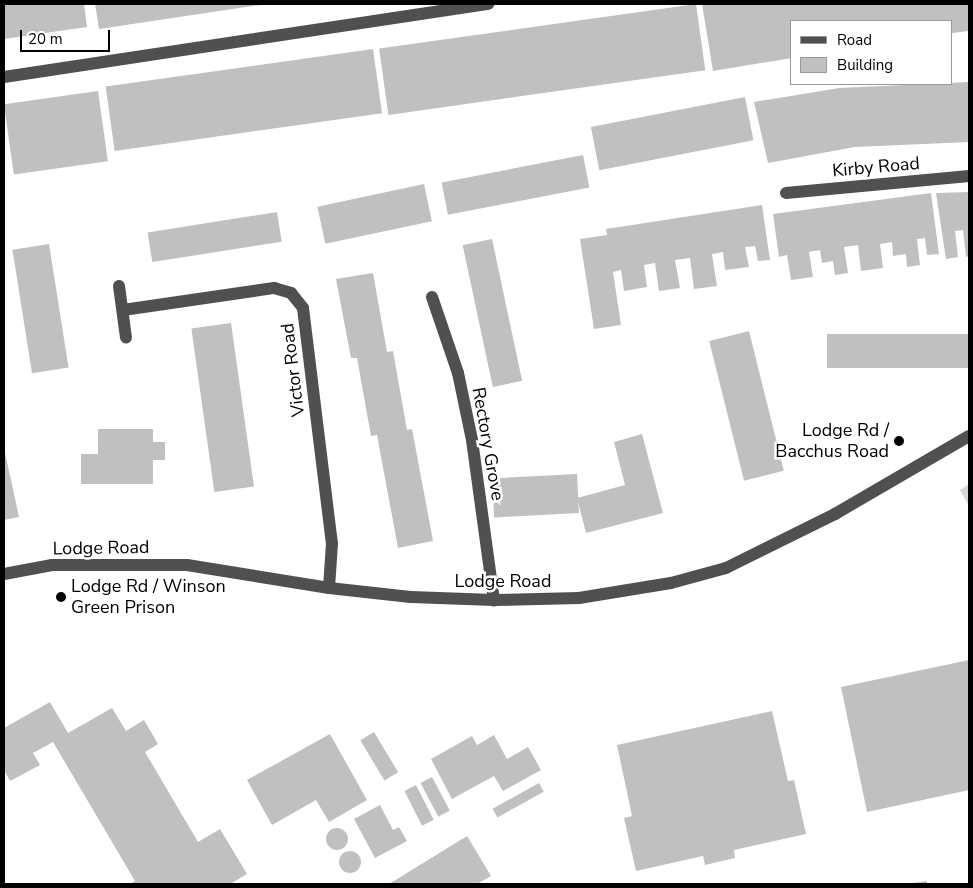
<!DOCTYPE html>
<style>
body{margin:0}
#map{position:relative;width:973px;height:888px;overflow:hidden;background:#fff;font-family:"Nunito Sans",sans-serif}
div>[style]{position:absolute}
.green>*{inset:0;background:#d7d7d7}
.building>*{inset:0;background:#c0c0c0;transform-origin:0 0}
.round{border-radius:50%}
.minor>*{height:12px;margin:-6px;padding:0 6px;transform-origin:6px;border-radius:6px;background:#505050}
.dots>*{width:14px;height:14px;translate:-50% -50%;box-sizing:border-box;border:2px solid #fff;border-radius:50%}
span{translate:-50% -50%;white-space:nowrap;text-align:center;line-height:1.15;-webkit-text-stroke:5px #fff;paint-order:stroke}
.street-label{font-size:18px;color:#000}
.poi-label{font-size:18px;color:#000}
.right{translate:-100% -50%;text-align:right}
.left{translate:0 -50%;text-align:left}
.frame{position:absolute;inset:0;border:5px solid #000;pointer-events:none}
.legend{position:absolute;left:790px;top:20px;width:162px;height:65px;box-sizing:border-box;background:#fff;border:1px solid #999;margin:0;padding:6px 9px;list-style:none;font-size:15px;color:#000}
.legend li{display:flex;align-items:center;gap:10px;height:25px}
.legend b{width:25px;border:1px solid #999}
.scale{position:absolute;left:20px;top:30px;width:90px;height:22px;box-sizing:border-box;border:2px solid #000;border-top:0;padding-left:6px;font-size:15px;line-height:18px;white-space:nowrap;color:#000;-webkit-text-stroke:4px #fff;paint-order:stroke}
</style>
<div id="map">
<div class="green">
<div style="clip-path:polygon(969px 484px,969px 506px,960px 490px)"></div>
</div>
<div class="building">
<div style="clip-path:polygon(4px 4px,84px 4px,87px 27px,4px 39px)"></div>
<div style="clip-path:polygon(95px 4px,260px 4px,260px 5px,99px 29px)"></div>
<div style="left:696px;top:4px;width:67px;height:320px;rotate:82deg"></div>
<div style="clip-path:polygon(702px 4px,969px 4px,969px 31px,952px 33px,952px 21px,792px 21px,792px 58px,713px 71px)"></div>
<div style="left:373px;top:49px;width:65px;height:270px;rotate:82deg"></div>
<div style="clip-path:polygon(969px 82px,969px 142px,855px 147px,768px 163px,754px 102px,839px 88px)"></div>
<div style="left:98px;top:91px;width:71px;height:95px;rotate:82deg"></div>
<div style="left:745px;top:97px;width:44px;height:157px;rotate:79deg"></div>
<div style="left:583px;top:155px;width:33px;height:144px;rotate:79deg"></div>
<div style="left:424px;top:184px;width:38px;height:109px;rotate:78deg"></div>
<div style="clip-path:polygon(969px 192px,969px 256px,966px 257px,963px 230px,955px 231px,958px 257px,946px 259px,936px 193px)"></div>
<div style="clip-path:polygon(931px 193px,939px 254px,927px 255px,925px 238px,917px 239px,920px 265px,907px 267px,906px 254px,893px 256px,892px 242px,880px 244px,883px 268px,861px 271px,858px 245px,844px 247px,848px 273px,835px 275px,833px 261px,822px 263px,820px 250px,809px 252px,813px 277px,791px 280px,787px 255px,779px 257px,773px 214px)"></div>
<div style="clip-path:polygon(762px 205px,770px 260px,758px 261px,755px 246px,745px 247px,749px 267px,725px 270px,723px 252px,712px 254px,717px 286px,694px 289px,690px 258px,675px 260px,680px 288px,659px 291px,655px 263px,644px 265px,647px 287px,624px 291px,621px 270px,613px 272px,621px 325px,594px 329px,580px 239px,607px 235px,606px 229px)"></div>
<div style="left:277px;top:212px;width:30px;height:131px;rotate:81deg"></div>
<div style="left:492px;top:239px;width:145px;height:30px;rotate:78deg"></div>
<div style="left:49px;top:244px;width:125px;height:37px;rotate:81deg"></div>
<div style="clip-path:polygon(373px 273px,387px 352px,393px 351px,407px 430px,412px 429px,433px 541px,398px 548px,377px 435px,371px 436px,357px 358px,351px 358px,336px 279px)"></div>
<div style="left:231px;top:323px;width:165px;height:40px;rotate:82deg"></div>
<div style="left:749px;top:331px;width:144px;height:41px;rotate:76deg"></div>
<div style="left:969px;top:334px;width:34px;height:142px;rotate:90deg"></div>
<div style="clip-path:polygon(98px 429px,153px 429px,153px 442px,165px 442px,165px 460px,153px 460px,153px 484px,81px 484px,81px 454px,98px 454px)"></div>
<div style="clip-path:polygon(642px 434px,663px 513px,586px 533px,577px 498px,625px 485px,614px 442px)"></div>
<div style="clip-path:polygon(4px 448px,19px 517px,4px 520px)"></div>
<div style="left:577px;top:474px;width:39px;height:85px;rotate:87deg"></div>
<div style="clip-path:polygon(969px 660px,969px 790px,867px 812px,841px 687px)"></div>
<div style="clip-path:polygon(50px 702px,68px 733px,112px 708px,126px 731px,144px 720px,158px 744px,145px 752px,198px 842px,220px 829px,247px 874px,230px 884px,130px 884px,135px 881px,53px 742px,33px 753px,40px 765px,10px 781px,4px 770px,4px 728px)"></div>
<div style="clip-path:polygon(772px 711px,788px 781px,794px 780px,806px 834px,734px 850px,735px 858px,705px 865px,703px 856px,636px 871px,624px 818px,632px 816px,617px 745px)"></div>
<div style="left:374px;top:732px;width:47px;height:16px;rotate:59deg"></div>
<div style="clip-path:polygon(330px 734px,367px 800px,329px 822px,316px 800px,272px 825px,247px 780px)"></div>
<div style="clip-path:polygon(494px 735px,507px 759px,528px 747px,541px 770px,503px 791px,494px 776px,452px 799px,431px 759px,472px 736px,477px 745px)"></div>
<div style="left:432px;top:777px;width:38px;height:13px;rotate:62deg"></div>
<div style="left:539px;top:783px;width:10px;height:53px;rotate:61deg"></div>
<div style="left:416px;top:785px;width:39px;height:13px;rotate:63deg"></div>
<div style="clip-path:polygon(380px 805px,393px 830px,399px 827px,407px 841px,375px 858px,354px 819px)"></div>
<div class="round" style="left:326px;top:828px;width:22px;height:22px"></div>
<div style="clip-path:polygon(467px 836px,491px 876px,477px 884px,389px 884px)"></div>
<div class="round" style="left:339px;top:851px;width:22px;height:22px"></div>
<div style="clip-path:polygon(927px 881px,927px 884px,913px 884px,913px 883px)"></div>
</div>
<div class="minor">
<div style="left:4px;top:77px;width:490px;rotate:-8.6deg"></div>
<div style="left:786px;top:193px;width:184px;rotate:-5.3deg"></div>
<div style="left:119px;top:286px;width:52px;rotate:82.3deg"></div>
<div style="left:432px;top:297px;width:80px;rotate:71.1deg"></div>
<div style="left:458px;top:373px;width:68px;rotate:78.2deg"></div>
<div style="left:472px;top:440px;width:162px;rotate:82.2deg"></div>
<div style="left:123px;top:310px;width:153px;rotate:-8.3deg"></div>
<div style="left:274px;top:288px;width:18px;rotate:16deg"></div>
<div style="left:291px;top:293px;width:19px;rotate:51deg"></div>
<div style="left:303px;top:308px;width:237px;rotate:83deg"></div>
<div style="left:332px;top:543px;width:45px;rotate:93.8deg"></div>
<div style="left:4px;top:574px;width:49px;rotate:-10.6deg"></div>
<div style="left:52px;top:565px;width:135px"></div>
<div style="left:187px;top:565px;width:144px;rotate:9.2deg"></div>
<div style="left:329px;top:588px;width:82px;rotate:6.3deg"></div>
<div style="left:411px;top:597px;width:83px;rotate:2.1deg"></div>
<div style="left:494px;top:600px;width:85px;rotate:-1.3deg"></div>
<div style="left:579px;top:598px;width:93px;rotate:-9.3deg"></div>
<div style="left:671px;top:583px;width:57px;rotate:-15.3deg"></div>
<div style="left:726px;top:568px;width:122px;rotate:-26.4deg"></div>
<div style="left:835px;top:514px;width:155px;rotate:-30.2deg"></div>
</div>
<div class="dots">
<div style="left:899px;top:441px;background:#000"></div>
<div style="left:61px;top:597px;background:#000"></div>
</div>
<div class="street-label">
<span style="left:876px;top:167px;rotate:-5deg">Kirby Road</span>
<span style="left:293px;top:370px;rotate:-97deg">Victor Road</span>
<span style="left:488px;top:444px;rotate:80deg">Rectory Grove</span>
<span style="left:101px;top:548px;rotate:-1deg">Lodge Road</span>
<span style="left:503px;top:581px">Lodge Road</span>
</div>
<div class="poi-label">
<span class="right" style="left:889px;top:441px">Lodge Rd /<br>Bacchus Road</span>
<span class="left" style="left:71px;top:597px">Lodge Rd / Winson<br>Green Prison</span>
</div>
<div class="frame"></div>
<ul class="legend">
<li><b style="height:6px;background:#505050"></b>Road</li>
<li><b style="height:14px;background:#c0c0c0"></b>Building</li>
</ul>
<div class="scale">20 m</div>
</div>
